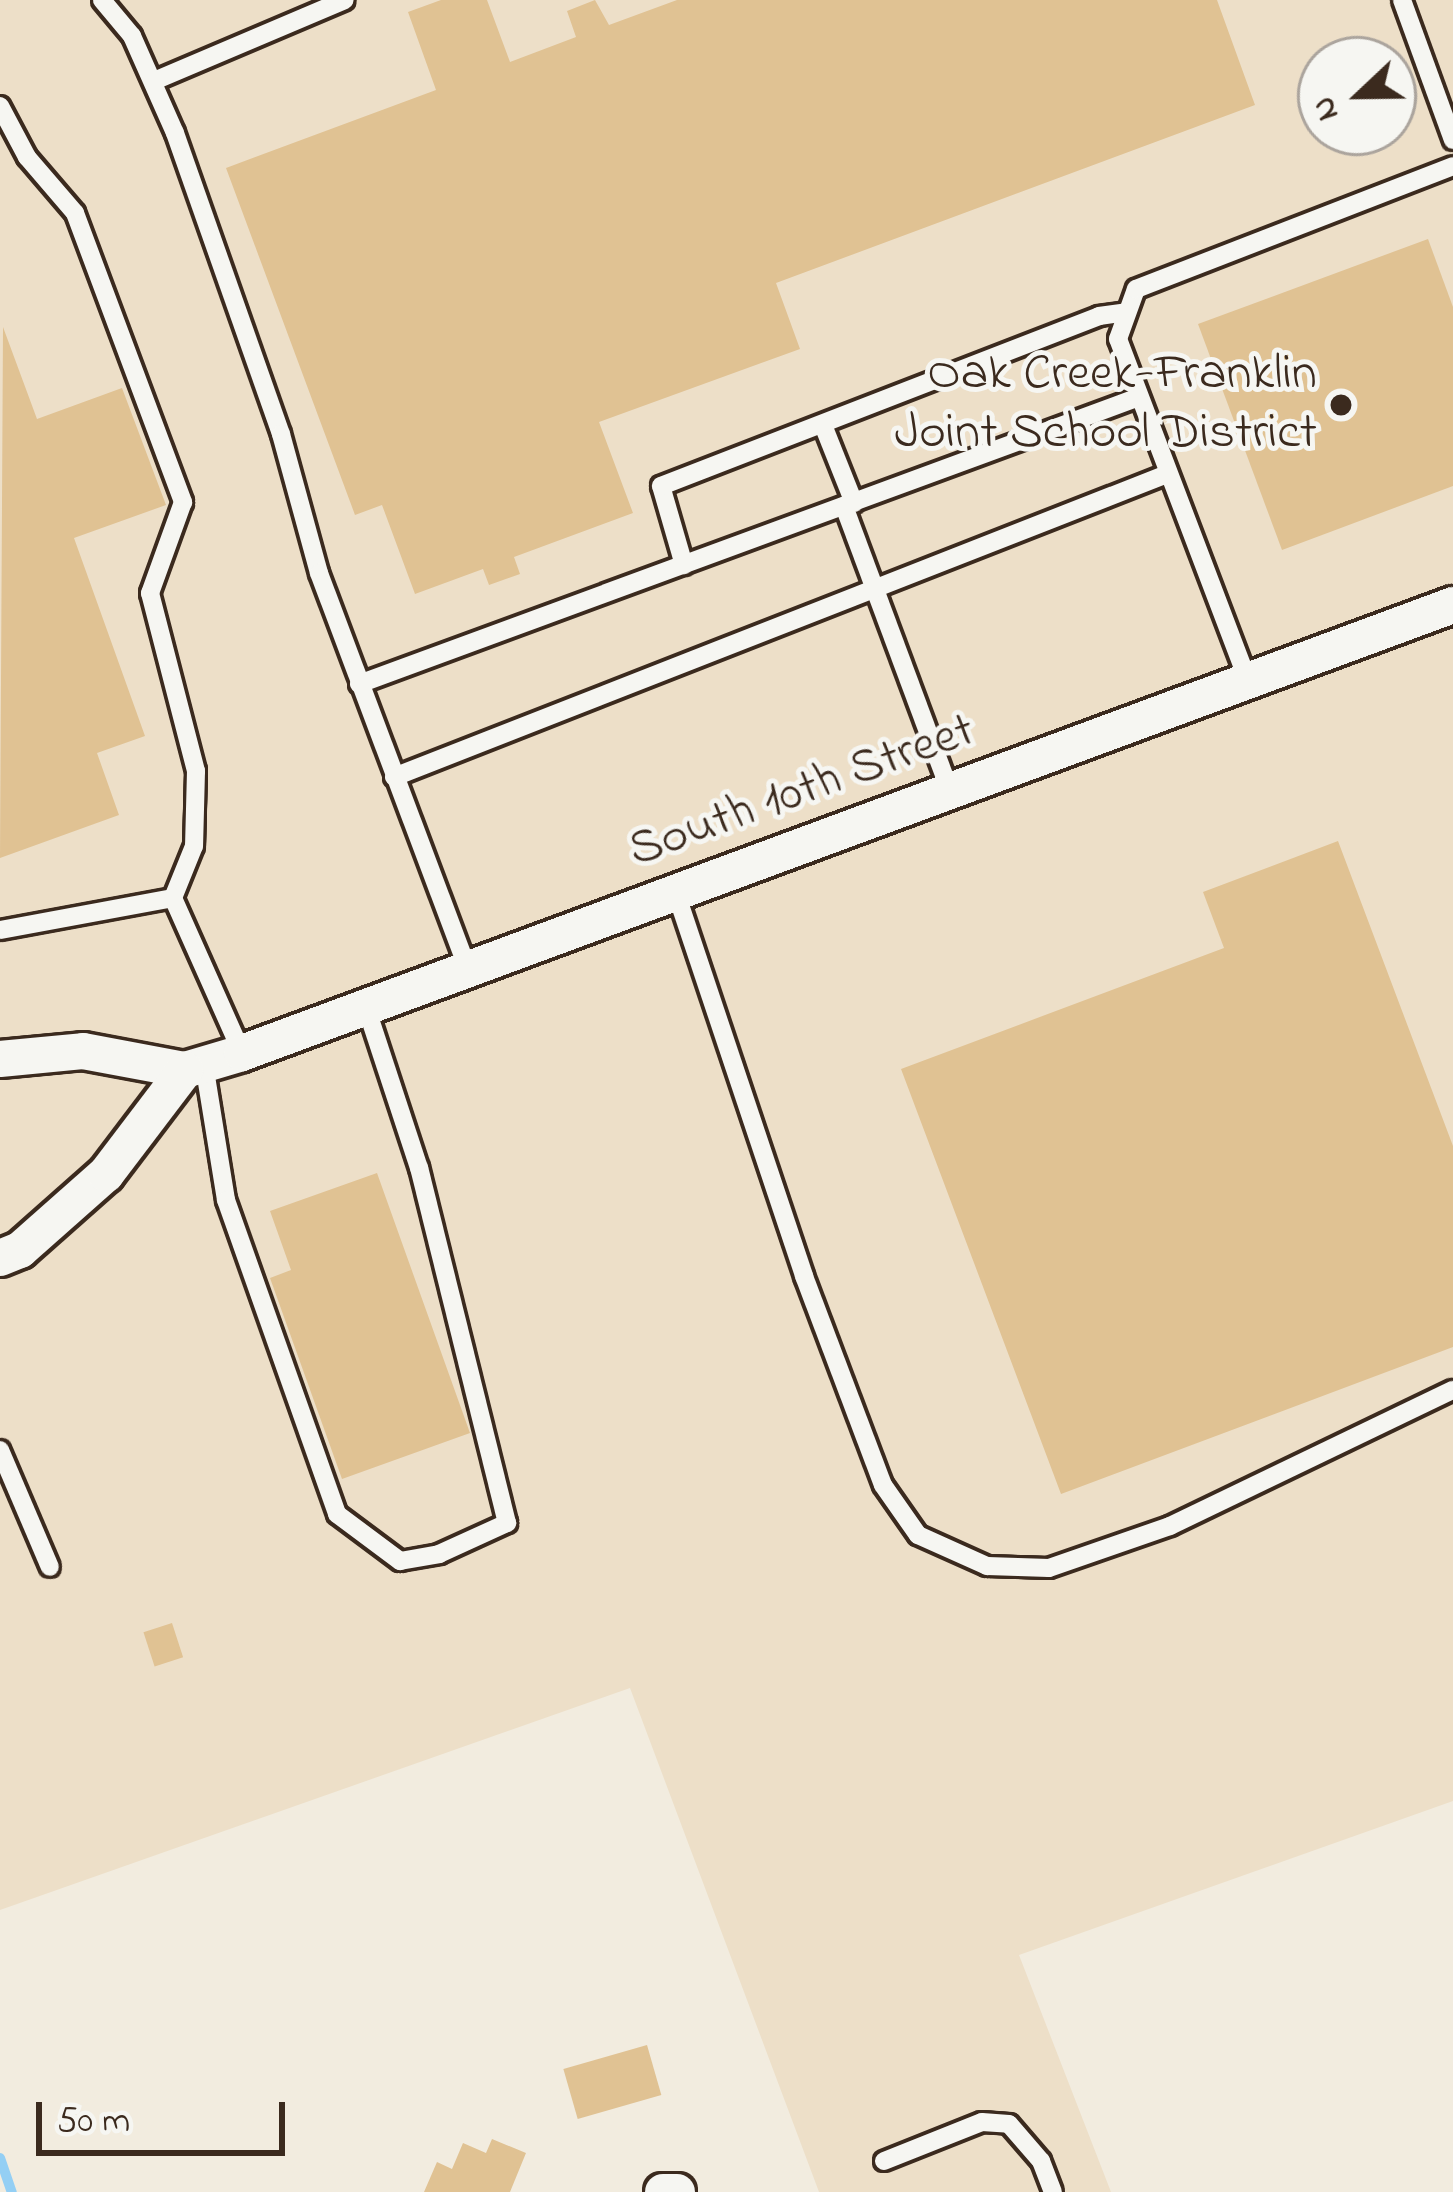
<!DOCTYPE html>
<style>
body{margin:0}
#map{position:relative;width:1453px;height:2192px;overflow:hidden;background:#f2ecdf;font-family:"Indie Flower",sans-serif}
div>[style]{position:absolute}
.built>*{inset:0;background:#eddfc8}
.stream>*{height:10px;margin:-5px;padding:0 5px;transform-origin:5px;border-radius:5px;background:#94cff4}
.building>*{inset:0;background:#e0c293;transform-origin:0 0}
.roads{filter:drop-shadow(3px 0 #3b2a1e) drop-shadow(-3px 0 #3b2a1e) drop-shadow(0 3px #3b2a1e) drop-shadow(0 -3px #3b2a1e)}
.service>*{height:18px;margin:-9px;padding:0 9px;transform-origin:9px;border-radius:9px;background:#f6f6f2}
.minor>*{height:36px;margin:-18px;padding:0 18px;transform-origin:18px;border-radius:18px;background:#f6f6f2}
.dots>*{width:33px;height:33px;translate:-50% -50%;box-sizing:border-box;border:6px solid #f6f6f2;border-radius:50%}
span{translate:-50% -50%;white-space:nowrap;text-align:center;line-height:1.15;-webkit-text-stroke:10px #f6f6f2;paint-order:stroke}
.poi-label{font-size:51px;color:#3b2a1e}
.right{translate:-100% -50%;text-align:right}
.street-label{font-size:51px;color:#3b2a1e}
.north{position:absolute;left:1297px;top:36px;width:120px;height:120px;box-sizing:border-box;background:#f6f6f2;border:3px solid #aba49d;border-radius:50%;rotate:248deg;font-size:33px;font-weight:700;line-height:48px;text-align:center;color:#3b2a1e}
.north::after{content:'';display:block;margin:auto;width:42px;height:54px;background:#3b2a1e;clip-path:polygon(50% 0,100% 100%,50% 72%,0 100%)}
.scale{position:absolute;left:36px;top:2102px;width:249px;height:54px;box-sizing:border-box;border:6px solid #3b2a1e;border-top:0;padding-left:15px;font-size:36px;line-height:42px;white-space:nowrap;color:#3b2a1e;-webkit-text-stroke:9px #f6f6f2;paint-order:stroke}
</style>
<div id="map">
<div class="built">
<div style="clip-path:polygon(evenodd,0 0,1453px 0,1453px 1801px,1019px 1955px,1111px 2192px,819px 2192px,630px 1688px,0 1910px,0 0,1321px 60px,1393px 60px,1393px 132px,1321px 132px,1321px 60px)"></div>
</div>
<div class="stream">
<div style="left:0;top:2158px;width:36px;rotate:71deg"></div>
</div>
<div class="building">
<div style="clip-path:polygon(441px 0,487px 0,510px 62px,576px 37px,567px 11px,595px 0,609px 25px,677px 0,1217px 0,1255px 105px,776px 283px,800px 349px,599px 422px,633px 513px,514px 557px,520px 574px,489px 585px,483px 569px,415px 594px,382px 505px,355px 515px,226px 168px,436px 90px,408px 12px)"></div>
<div style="clip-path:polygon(1428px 239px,1453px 307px,1453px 486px,1282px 550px,1198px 324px)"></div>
<div style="clip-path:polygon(3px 327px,37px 419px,122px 388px,166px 505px,74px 538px,145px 736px,97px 753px,119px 815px,0 858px)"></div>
<div style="clip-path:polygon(1338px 841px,1453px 1146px,1453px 1347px,1061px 1494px,901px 1069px,1224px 948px,1203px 892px)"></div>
<div style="clip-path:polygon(377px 1173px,470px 1433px,342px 1479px,270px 1278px,291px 1270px,270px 1211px)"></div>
<div style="left:172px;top:1623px;width:36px;height:30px;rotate:72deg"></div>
<div style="left:647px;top:2045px;width:52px;height:87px;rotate:74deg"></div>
<div style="clip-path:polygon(492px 2139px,526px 2153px,510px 2192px,424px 2192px,437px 2162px,452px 2169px,463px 2143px,486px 2153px)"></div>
</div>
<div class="roads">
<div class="service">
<div style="left:102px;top:0;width:47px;rotate:50.2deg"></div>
<div style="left:132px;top:36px;width:106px;rotate:66.1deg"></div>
<div style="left:175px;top:133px;width:319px;rotate:70.6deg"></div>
<div style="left:281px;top:434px;width:144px;rotate:74.7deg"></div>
<div style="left:319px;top:573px;width:424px;rotate:69.4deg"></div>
<div style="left:1402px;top:0;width:149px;rotate:70deg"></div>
<div style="left:154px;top:81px;width:207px;rotate:-23deg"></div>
<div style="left:0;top:106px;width:58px;rotate:62.1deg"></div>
<div style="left:27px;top:157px;width:74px;rotate:49.4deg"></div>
<div style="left:75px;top:213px;width:309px;rotate:69.5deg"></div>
<div style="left:183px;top:502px;width:97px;rotate:109.9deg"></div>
<div style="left:150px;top:593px;width:184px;rotate:75.5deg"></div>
<div style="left:196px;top:771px;width:75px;rotate:91.5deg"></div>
<div style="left:194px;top:846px;width:56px;rotate:112deg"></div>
<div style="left:823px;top:425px;width:84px;rotate:68.3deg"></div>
<div style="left:844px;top:506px;width:304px;rotate:69.6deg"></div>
<div style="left:684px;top:565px;width:82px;rotate:-106.2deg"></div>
<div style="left:661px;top:486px;width:470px;rotate:-21.2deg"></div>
<div style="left:1099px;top:316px;width:28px;rotate:-8deg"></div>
<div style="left:1248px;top:681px;width:366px;rotate:-110.8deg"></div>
<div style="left:1118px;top:339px;width:53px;rotate:-70.2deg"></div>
<div style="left:1136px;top:289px;width:340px;rotate:-21.2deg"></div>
<div style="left:359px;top:684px;width:831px;rotate:-20.2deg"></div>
<div style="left:394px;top:777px;width:830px;rotate:-21.4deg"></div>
<div style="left:676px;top:893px;width:404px;rotate:71.5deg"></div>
<div style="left:804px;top:1276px;width:223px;rotate:69.3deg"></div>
<div style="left:883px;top:1485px;width:61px;rotate:55deg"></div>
<div style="left:918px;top:1535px;width:76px;rotate:24.2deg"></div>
<div style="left:987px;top:1566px;width:62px;rotate:1.8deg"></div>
<div style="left:1049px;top:1568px;width:128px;rotate:-19.1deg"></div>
<div style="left:1170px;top:1526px;width:314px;rotate:-25.7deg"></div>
<div style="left:0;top:930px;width:176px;rotate:-10.5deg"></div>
<div style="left:173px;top:898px;width:170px;rotate:66deg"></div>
<div style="left:204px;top:1064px;width:138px;rotate:80.8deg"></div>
<div style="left:226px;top:1200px;width:333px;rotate:70.5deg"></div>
<div style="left:337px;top:1514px;width:79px;rotate:36.7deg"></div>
<div style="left:400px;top:1561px;width:40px;rotate:-10deg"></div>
<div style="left:439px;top:1554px;width:75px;rotate:-24.5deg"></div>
<div style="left:507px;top:1523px;width:366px;rotate:-103.9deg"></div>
<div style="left:419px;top:1168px;width:169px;rotate:-108.2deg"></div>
<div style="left:0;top:1450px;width:127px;rotate:66.9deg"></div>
<div style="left:884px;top:2161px;width:105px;rotate:-21.7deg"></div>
<div style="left:982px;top:2122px;width:27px;rotate:4deg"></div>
<div style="left:1009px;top:2124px;width:49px;rotate:49.1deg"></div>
<div style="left:1041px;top:2161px;width:33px;rotate:69deg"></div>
</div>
<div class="minor">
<div style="left:0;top:1059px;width:83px;rotate:-5.5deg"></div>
<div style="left:83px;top:1051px;width:104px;rotate:10.6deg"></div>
<div style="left:185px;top:1070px;width:59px;rotate:-16.6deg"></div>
<div style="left:242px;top:1053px;width:1291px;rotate:-20.3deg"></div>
<div style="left:0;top:1258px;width:22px;rotate:-22deg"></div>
<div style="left:20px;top:1250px;width:115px;rotate:-41.5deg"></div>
<div style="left:106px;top:1174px;width:131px;rotate:-52.8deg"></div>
<div style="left:663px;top:2192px;width:14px"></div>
</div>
</div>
<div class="dots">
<div style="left:1341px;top:405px;background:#3b2a1e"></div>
</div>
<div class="poi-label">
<span class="right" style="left:1317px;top:405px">Oak Creek-Franklin<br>Joint School District</span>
</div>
<div class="street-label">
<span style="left:802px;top:792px;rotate:-20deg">South 10th Street</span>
</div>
<div class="north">N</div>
<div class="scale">50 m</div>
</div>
